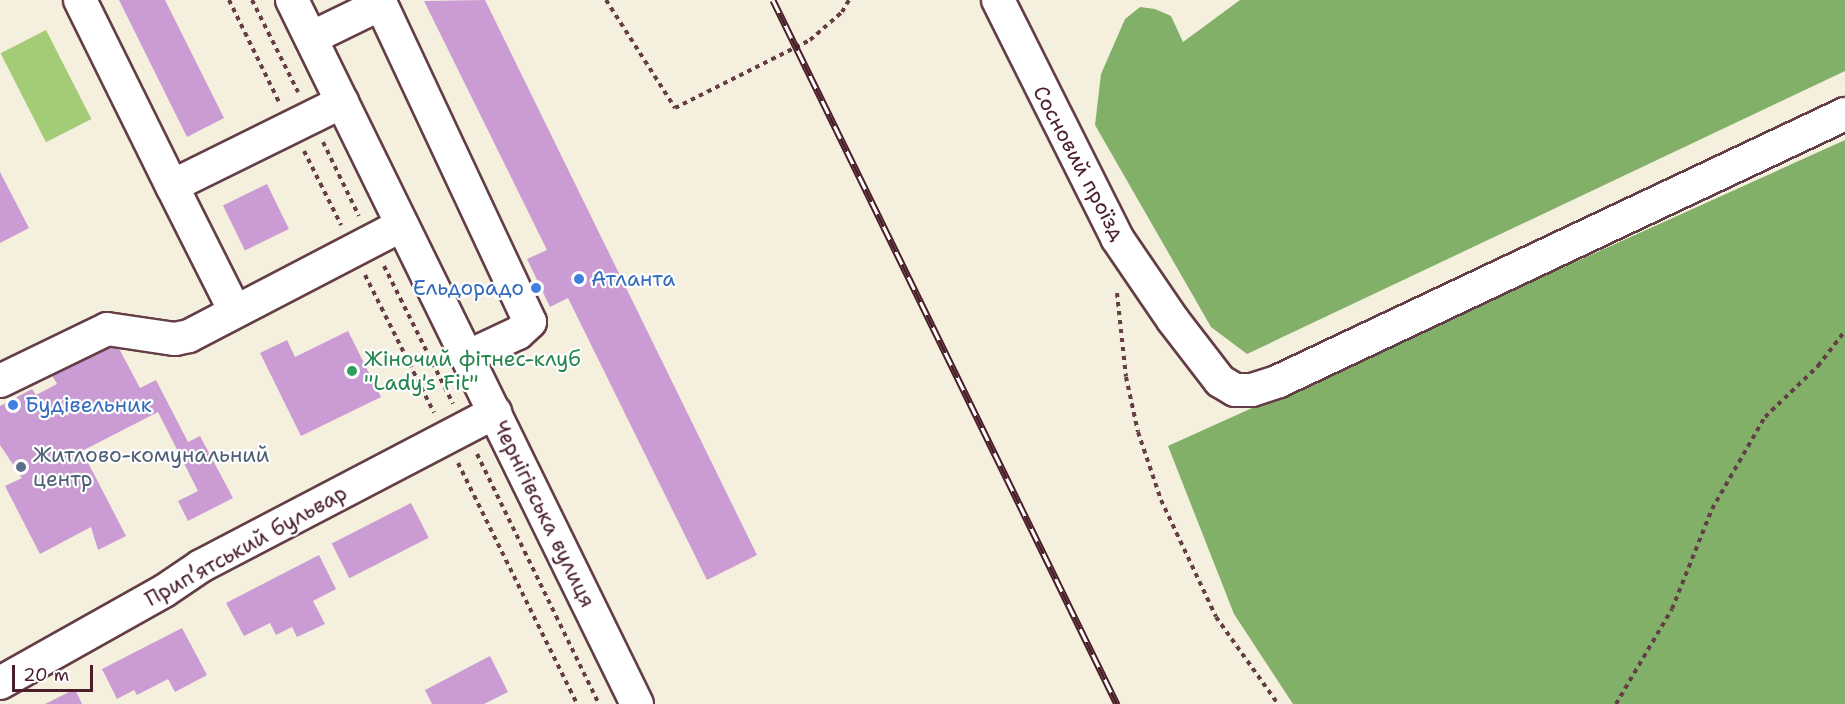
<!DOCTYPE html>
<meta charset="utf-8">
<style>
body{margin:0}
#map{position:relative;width:1845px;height:704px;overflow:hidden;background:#f5f0de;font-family:"Shantell Sans",sans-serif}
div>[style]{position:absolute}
.green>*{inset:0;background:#a4cc77;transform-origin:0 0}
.forest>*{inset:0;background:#83b068}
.building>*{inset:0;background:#cb9cd3;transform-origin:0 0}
.path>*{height:4px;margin-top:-2px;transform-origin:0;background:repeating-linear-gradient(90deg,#643e46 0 4.5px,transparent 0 9px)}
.roads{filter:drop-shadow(2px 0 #643e46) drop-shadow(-2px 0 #643e46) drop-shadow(0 2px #643e46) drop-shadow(0 -2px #643e46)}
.minor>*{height:32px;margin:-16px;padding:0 16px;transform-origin:16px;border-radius:16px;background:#fff}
.rail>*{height:7px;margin-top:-3.5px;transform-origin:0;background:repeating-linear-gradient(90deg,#fff 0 14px,#4a1f2b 0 28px);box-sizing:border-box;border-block:2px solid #4a1f2b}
.dots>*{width:16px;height:16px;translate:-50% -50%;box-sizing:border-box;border:3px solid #fff;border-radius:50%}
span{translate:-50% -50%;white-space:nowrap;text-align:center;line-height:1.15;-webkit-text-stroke:4.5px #fff;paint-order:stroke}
.street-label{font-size:21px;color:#4a1f2b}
.shop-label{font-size:21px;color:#366cbe}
.left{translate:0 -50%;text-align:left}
.right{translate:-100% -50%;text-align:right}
.leisure-label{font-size:21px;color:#27864d}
.service-label{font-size:21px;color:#4e5e75}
.scale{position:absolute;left:12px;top:665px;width:81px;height:27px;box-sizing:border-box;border:3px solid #4a1f2b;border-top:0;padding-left:8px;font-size:18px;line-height:21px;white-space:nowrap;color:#4a1f2b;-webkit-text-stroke:4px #fff;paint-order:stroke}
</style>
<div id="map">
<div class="green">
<div style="left:46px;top:30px;width:100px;height:51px;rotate:63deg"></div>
</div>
<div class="forest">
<div style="clip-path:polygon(1240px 0,1845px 0,1845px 71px,1247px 354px,1211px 327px,1095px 125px,1101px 74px,1125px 19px,1140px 7px,1155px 9px,1171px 16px,1183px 42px)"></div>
<div style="clip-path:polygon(1845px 140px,1845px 704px,1293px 704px,1234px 614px,1168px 446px)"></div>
</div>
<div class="building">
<div style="clip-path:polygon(119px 0,165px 0,224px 118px,187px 137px)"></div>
<div style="clip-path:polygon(485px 0,757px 555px,707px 580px,568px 298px,550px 307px,527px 259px,547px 250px,424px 1px)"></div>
<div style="clip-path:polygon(0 172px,29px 228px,0 243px)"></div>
<div style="left:267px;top:184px;width:50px;height:49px;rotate:64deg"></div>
<div style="clip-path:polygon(348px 331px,381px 397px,301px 436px,260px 353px,287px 340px,295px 357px)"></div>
<div style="clip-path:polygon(114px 339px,140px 388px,156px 380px,188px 442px,200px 436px,233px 498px,188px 521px,178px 501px,198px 491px,158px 412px,82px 451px,126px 536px,98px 550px,91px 527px,40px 554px,5px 486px,22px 478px,0 445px,0 406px,32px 389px,36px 395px,57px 384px,50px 372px)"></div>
<div style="left:411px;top:503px;width:39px;height:89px;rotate:63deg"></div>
<div style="clip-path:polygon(319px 555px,336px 589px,313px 601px,325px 624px,297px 637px,292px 627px,276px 635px,270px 623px,244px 636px,226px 603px)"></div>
<div style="clip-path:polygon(182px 628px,207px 675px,175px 692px,168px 679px,137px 695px,134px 690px,117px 699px,102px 669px)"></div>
<div style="clip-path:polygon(490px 656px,508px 692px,484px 704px,432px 704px,425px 690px)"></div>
<div style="clip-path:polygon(75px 689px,82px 704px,45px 704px)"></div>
</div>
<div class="path">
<div style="left:229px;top:0;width:114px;rotate:63.9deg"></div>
<div style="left:252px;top:0;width:103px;rotate:63.4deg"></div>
<div style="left:606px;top:0;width:128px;rotate:57.4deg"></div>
<div style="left:675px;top:108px;width:151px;rotate:-26.7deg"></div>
<div style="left:810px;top:40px;width:43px;rotate:-41.2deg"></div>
<div style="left:842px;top:12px;width:14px;rotate:-60deg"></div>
<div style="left:323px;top:142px;width:82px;rotate:64.1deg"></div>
<div style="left:304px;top:151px;width:83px;rotate:63.4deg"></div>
<div style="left:384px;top:266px;width:154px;rotate:63.4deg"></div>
<div style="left:365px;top:275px;width:154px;rotate:63.4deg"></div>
<div style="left:1117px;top:293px;width:84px;rotate:83.9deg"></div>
<div style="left:1126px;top:377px;width:56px;rotate:77.7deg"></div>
<div style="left:1138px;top:432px;width:72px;rotate:71.3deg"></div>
<div style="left:1161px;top:500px;width:129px;rotate:64.8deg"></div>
<div style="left:1216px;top:617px;width:107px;rotate:54.5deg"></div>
<div style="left:477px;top:454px;width:278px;rotate:64deg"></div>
<div style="left:458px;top:463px;width:269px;rotate:63.7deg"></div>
<div style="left:1616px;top:704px;width:110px;rotate:-59.5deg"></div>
<div style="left:1672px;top:609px;width:108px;rotate:-68.2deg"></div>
<div style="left:1712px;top:509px;width:106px;rotate:-60.1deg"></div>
<div style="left:1765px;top:417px;width:74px;rotate:-43.9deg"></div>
<div style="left:1818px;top:366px;width:44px;rotate:-52.4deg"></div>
</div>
<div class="roads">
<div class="minor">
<div style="left:80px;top:0;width:208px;rotate:63.7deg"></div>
<div style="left:172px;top:186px;width:190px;rotate:-26.3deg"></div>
<div style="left:292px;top:0;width:784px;rotate:63.89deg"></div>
<div style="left:998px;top:0;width:266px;rotate:63.4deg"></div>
<div style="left:1117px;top:238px;width:99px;rotate:55.7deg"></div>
<div style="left:1173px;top:320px;width:77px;rotate:52.4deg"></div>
<div style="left:1220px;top:381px;width:17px;rotate:31deg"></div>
<div style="left:1235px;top:390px;width:17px"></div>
<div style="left:1252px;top:390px;width:28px;rotate:-18deg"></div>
<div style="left:1279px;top:381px;width:626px;rotate:-25.25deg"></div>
<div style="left:381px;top:4px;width:351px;rotate:64.9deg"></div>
<div style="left:530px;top:322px;width:16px;rotate:137deg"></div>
<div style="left:518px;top:333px;width:56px;rotate:154.8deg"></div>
<div style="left:311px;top:38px;width:78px;rotate:-25.9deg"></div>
<div style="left:381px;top:4px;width:4px;rotate:-117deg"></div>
<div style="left:172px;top:186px;width:140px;rotate:63.3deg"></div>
<div style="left:0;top:381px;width:119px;rotate:-25.9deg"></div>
<div style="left:107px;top:329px;width:69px;rotate:8.4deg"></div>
<div style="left:175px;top:339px;width:14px;rotate:-12deg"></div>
<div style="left:189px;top:336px;width:240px;rotate:-27.5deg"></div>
<div style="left:0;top:683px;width:188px;rotate:-29.3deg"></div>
<div style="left:164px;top:591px;width:45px;rotate:-34deg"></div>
<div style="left:201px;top:566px;width:332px;rotate:-27.6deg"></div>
</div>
</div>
<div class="rail">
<div style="left:773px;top:0;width:784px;rotate:63.96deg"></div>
</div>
<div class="dots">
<div style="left:579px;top:279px;background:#3f7fe0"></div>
<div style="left:536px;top:288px;background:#3f7fe0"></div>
<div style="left:352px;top:371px;background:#2e9e5b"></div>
<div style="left:13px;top:405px;background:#3f7fe0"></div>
<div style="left:21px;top:467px;background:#5c6f8a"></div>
</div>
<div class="street-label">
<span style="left:1079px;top:163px;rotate:62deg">Сосновий проїзд</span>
<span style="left:544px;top:514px;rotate:64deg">Чернігівська вулиця</span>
<span style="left:246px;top:546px;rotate:-29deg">Припʼятський бульвар</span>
</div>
<div class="shop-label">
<span class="left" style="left:591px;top:279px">Атланта</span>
<span class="right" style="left:524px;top:288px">Ельдорадо</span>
<span class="left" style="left:25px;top:405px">Будівельник</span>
</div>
<div class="leisure-label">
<span class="left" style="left:364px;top:371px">Жіночий фітнес-клуб<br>"Lady's Fit"</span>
</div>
<div class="service-label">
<span class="left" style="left:33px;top:467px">Житлово-комунальний<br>центр</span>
</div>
<div class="scale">20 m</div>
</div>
